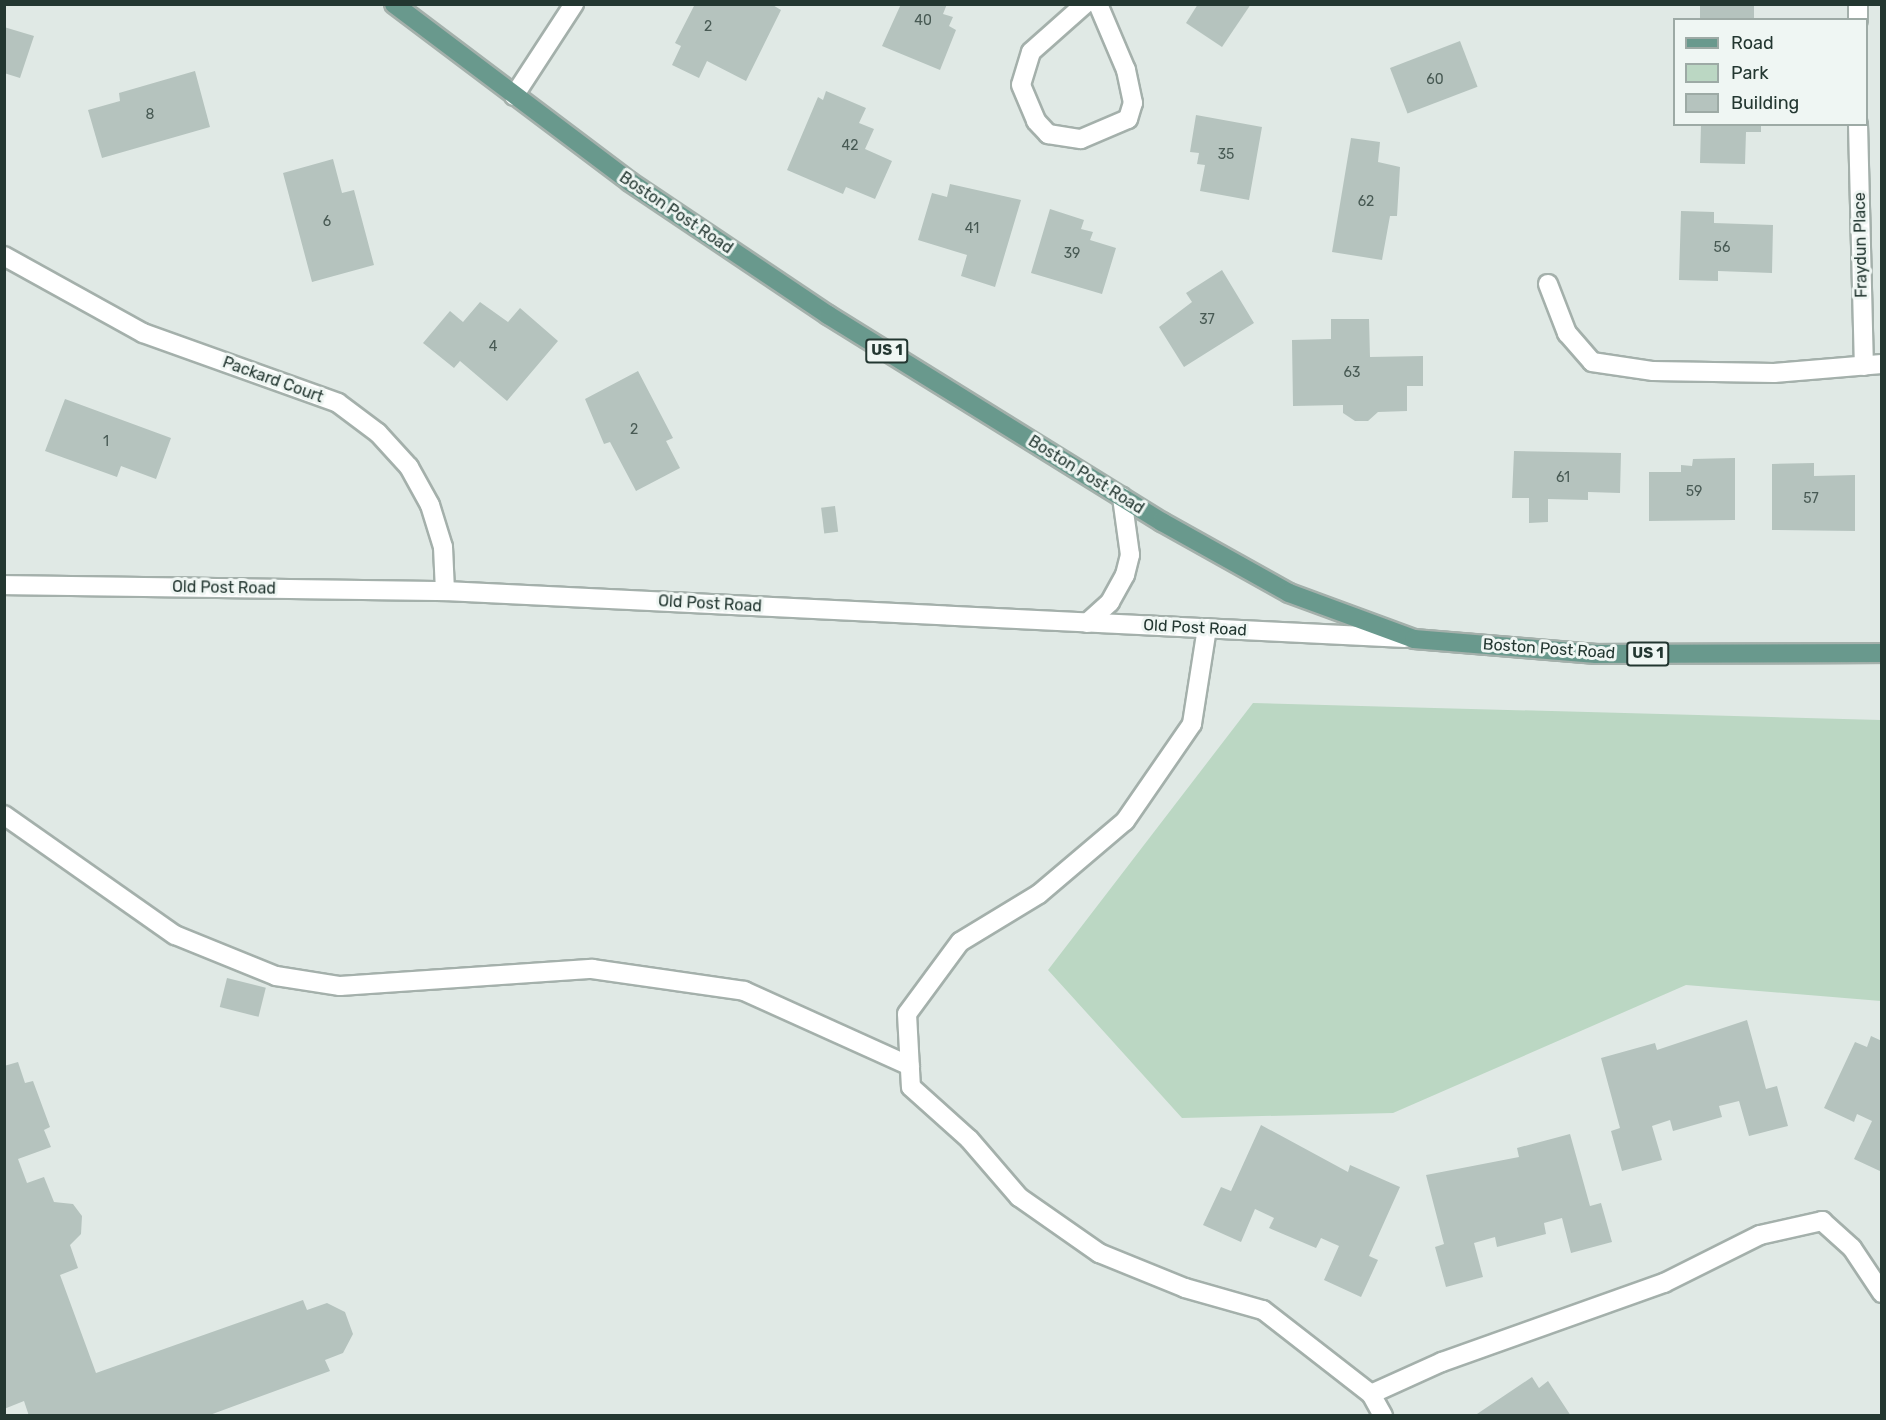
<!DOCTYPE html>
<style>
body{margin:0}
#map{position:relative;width:1886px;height:1420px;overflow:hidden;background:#e0e9e5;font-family:Rubik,sans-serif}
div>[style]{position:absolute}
.green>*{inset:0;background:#bbd7c3}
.building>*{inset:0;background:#b5c3be;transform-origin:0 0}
.roads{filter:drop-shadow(2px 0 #a4b0ab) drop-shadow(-2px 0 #a4b0ab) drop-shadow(0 2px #a4b0ab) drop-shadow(0 -2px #a4b0ab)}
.minor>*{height:18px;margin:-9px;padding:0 9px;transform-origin:9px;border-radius:9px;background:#fff}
.major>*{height:18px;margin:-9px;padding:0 9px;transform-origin:9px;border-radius:9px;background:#69998d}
span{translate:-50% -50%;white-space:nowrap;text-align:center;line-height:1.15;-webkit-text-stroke:6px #eff6f3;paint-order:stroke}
.number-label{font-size:14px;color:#485a54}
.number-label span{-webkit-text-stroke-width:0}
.shield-label span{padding:2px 4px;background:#eff6f3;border:2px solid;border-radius:4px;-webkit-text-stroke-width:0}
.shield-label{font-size:15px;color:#233731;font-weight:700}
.street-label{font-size:16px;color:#233731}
.frame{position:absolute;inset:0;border:6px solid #233731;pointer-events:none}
.legend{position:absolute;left:1673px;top:18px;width:195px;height:108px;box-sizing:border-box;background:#eff6f3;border:2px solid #9daaa5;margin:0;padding:8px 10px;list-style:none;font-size:18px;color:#233731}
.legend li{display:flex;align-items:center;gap:12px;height:30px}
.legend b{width:30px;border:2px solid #9daaa5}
</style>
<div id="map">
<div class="green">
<div style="clip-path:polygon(1253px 703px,1881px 720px,1881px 1001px,1686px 985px,1393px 1113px,1182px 1118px,1048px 970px)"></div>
</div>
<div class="building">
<div style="clip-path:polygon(695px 4px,771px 4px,781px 10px,746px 81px,707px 61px,699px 78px,672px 65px,681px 46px,675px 43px)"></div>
<div style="clip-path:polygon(901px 4px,947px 4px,943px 14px,953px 17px,949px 26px,956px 30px,940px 70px,882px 46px)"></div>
<div style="clip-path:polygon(1198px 4px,1251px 4px,1222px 47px,1186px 23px)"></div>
<div style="left:1700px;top:4px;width:54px;height:16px"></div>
<div style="clip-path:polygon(4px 27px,34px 36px,20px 78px,4px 73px)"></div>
<div style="left:1460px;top:41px;width:49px;height:75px;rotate:69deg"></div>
<div style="clip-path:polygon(195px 71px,210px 127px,102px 158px,88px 110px,120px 101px,119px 93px)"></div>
<div style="clip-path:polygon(826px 91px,866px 108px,859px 123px,874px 129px,865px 149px,892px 161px,875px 199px,846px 187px,843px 194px,787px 170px,818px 97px,823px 100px)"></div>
<div style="clip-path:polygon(1196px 115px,1262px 127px,1249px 200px,1200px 191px,1205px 165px,1197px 164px,1199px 153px,1190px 152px)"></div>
<div style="clip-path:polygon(1701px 124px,1761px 124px,1761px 132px,1746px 132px,1745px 164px,1700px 163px)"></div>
<div style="clip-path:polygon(1351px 138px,1380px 142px,1378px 162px,1400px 167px,1397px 216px,1390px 216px,1382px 260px,1332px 252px)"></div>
<div style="clip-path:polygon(333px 159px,342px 193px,354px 190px,374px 265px,312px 282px,283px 173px)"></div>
<div style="clip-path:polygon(950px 184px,1021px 200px,995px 287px,961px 276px,967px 255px,918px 240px,932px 193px,947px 197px)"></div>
<div style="clip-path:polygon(1050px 209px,1084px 220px,1081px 229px,1093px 232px,1090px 240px,1116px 248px,1102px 294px,1031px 273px)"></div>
<div style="clip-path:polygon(1681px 211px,1714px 212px,1714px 223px,1773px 225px,1772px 273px,1718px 271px,1718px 281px,1679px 280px)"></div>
<div style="clip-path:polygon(1222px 270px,1254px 323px,1184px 367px,1159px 327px,1192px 302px,1186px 293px)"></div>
<div style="clip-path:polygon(480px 302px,508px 322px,520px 308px,558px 341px,507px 401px,460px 361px,454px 368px,423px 343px,450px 311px,463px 322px)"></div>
<div style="clip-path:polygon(1331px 319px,1369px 319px,1370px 357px,1423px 356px,1423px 386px,1407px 386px,1407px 411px,1378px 412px,1368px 421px,1355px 421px,1343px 413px,1343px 405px,1293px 406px,1292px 340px,1331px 339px)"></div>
<div style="clip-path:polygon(638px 371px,673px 438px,666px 441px,680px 468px,636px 491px,610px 442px,604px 444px,585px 399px)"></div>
<div style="clip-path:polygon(65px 399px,171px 438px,156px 479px,121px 466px,117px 477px,45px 451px)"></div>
<div style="clip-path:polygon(1514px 451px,1621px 453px,1620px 493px,1588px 492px,1588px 500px,1548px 499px,1548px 522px,1529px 523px,1529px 498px,1512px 498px)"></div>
<div style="clip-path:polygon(1735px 458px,1735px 520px,1649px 521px,1649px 472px,1681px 472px,1681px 465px,1692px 466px,1693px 459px)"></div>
<div style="clip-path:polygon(1814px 463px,1814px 476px,1855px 475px,1855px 531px,1772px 530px,1772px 464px)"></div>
<div style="left:835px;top:506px;width:26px;height:14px;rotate:83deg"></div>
<div style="left:227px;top:978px;width:40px;height:30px;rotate:14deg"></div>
<div style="clip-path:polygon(1747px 1020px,1766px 1089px,1777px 1086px,1788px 1126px,1749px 1136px,1739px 1101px,1719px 1106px,1722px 1117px,1673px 1131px,1670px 1120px,1652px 1126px,1662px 1160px,1622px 1171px,1611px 1131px,1620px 1128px,1601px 1058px,1655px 1043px,1657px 1050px)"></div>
<div style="clip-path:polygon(1871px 1036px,1882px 1041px,1882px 1172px,1854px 1159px,1872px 1121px,1857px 1114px,1854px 1122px,1824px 1108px,1855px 1042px,1867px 1047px)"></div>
<div style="clip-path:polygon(18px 1062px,25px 1083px,33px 1081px,50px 1127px,44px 1130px,51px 1147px,18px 1159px,27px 1183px,44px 1177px,54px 1202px,73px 1204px,82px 1216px,81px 1234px,70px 1245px,78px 1268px,60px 1275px,96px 1373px,303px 1300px,307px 1310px,327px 1303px,345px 1312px,353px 1334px,343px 1353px,325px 1360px,330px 1371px,207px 1416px,29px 1416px,24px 1401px,4px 1409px,4px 1066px)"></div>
<div style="clip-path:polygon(1261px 1125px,1348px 1172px,1350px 1165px,1400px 1187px,1369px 1256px,1378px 1260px,1361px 1297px,1324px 1280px,1339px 1246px,1321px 1238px,1316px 1248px,1269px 1228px,1274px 1218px,1255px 1209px,1241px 1242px,1203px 1225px,1221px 1187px,1231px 1191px)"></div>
<div style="clip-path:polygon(1570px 1134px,1590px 1206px,1601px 1203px,1612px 1242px,1571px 1253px,1562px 1218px,1544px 1223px,1546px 1234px,1497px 1247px,1495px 1237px,1474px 1243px,1483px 1277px,1446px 1287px,1435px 1247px,1444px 1244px,1426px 1175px,1519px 1157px,1517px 1148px)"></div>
<div style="clip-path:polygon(1532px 1377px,1539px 1388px,1548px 1381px,1571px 1416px,1474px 1416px)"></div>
</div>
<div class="roads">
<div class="minor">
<div style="left:1085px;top:4px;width:72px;rotate:138.4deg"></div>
<div style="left:1031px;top:52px;width:34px;rotate:107deg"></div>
<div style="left:1021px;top:85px;width:39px;rotate:67deg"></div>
<div style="left:1036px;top:121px;width:18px;rotate:47deg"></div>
<div style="left:1048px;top:134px;width:33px;rotate:9deg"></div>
<div style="left:1081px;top:139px;width:51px;rotate:-23.1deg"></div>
<div style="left:1128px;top:119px;width:17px;rotate:-73deg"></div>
<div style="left:1133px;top:103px;width:34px;rotate:-102deg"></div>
<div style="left:1126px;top:70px;width:72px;rotate:-113deg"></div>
<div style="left:1858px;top:20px;width:16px;rotate:-90deg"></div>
<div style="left:514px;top:96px;width:110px;rotate:-56.9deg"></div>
<div style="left:1858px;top:124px;width:242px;rotate:88.6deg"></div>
<div style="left:4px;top:256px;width:159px;rotate:29deg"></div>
<div style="left:143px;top:333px;width:207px;rotate:19.7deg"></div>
<div style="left:338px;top:403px;width:50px;rotate:36.9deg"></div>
<div style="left:378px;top:433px;width:46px;rotate:47.6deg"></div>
<div style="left:409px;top:467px;width:43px;rotate:61.1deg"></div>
<div style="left:430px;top:505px;width:44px;rotate:72.8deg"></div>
<div style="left:443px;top:547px;width:44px;rotate:87.4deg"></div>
<div style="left:1548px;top:284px;width:53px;rotate:68.8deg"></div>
<div style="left:1567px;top:333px;width:38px;rotate:49deg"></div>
<div style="left:1592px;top:362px;width:62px;rotate:8.4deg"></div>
<div style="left:1653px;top:371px;width:121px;rotate:0.9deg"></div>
<div style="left:1774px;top:373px;width:108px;rotate:-4.8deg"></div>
<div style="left:4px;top:585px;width:441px;rotate:0.8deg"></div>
<div style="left:445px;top:591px;width:961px;rotate:2.8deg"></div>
<div style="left:1087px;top:623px;width:31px;rotate:-42deg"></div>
<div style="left:1110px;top:602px;width:31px;rotate:-61deg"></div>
<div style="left:1125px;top:575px;width:21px;rotate:-76deg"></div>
<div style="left:1130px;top:555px;width:59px;rotate:-97.9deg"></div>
<div style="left:1207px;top:628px;width:97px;rotate:98.9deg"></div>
<div style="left:1192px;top:724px;width:118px;rotate:124.6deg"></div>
<div style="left:1125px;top:821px;width:113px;rotate:139.7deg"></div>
<div style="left:1039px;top:894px;width:92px;rotate:148.7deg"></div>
<div style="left:960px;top:942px;width:89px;rotate:126.4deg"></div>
<div style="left:907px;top:1014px;width:73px;rotate:86.9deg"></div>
<div style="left:911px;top:1087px;width:78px;rotate:41.9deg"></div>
<div style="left:969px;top:1139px;width:77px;rotate:49.2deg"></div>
<div style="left:1019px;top:1197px;width:98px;rotate:35deg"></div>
<div style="left:1099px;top:1253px;width:93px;rotate:22.1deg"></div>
<div style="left:1185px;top:1288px;width:81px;rotate:15.8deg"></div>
<div style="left:1263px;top:1310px;width:137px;rotate:37.9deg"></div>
<div style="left:1371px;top:1394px;width:78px;rotate:-24.3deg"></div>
<div style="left:1442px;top:1362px;width:236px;rotate:-19.6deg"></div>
<div style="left:1664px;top:1283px;width:107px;rotate:-26.6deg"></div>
<div style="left:1760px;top:1235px;width:64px;rotate:-12.7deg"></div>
<div style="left:1822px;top:1221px;width:40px;rotate:42deg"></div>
<div style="left:1852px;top:1248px;width:54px;rotate:56.3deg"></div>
<div style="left:4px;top:815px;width:209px;rotate:35.1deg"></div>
<div style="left:175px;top:935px;width:109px;rotate:22.1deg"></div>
<div style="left:276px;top:976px;width:65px;rotate:8.9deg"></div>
<div style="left:340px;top:986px;width:253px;rotate:-3.9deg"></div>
<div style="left:592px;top:969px;width:154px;rotate:8.2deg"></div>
<div style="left:744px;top:991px;width:182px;rotate:24.3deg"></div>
<div style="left:1371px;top:1394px;width:25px;rotate:61deg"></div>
</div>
<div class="major">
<div style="left:394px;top:4px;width:296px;rotate:37deg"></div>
<div style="left:630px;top:182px;width:239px;rotate:33.9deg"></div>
<div style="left:828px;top:315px;width:393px;rotate:31.8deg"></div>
<div style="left:1162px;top:522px;width:145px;rotate:29.2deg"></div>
<div style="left:1289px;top:593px;width:133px;rotate:20.2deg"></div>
<div style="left:1414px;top:639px;width:183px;rotate:4.7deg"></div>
<div style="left:1596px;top:654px;width:286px;rotate:-0.2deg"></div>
</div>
</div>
<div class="number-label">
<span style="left:923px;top:21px">40</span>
<span style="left:708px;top:27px">2</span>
<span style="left:1435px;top:80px">60</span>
<span style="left:150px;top:115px">8</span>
<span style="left:850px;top:146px">42</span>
<span style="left:1226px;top:155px">35</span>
<span style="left:1366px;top:202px">62</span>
<span style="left:327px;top:222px">6</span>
<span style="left:972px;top:229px">41</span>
<span style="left:1722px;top:248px">56</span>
<span style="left:1072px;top:254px">39</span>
<span style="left:1207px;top:320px">37</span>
<span style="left:493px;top:347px">4</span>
<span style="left:1352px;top:373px">63</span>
<span style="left:634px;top:430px">2</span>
<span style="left:106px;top:442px">1</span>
<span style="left:1563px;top:478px">61</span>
<span style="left:1694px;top:492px">59</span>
<span style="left:1811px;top:499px">57</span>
</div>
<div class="shield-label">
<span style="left:887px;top:351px">US 1</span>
<span style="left:1648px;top:654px">US 1</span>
</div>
<div class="street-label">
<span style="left:676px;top:213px;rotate:34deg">Boston Post Road</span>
<span style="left:1861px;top:245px;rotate:-91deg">Fraydun Place</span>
<span style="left:273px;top:380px;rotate:20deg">Packard Court</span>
<span style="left:1086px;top:475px;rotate:32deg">Boston Post Road</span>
<span style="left:224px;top:588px;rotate:1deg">Old Post Road</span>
<span style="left:710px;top:604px;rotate:3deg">Old Post Road</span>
<span style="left:1195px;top:628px;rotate:3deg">Old Post Road</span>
<span style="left:1549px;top:649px;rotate:4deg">Boston Post Road</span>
</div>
<div class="frame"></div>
<ul class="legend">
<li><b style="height:8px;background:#69998d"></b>Road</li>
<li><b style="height:16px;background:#bbd7c3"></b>Park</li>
<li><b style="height:16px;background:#b5c3be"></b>Building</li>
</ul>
</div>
